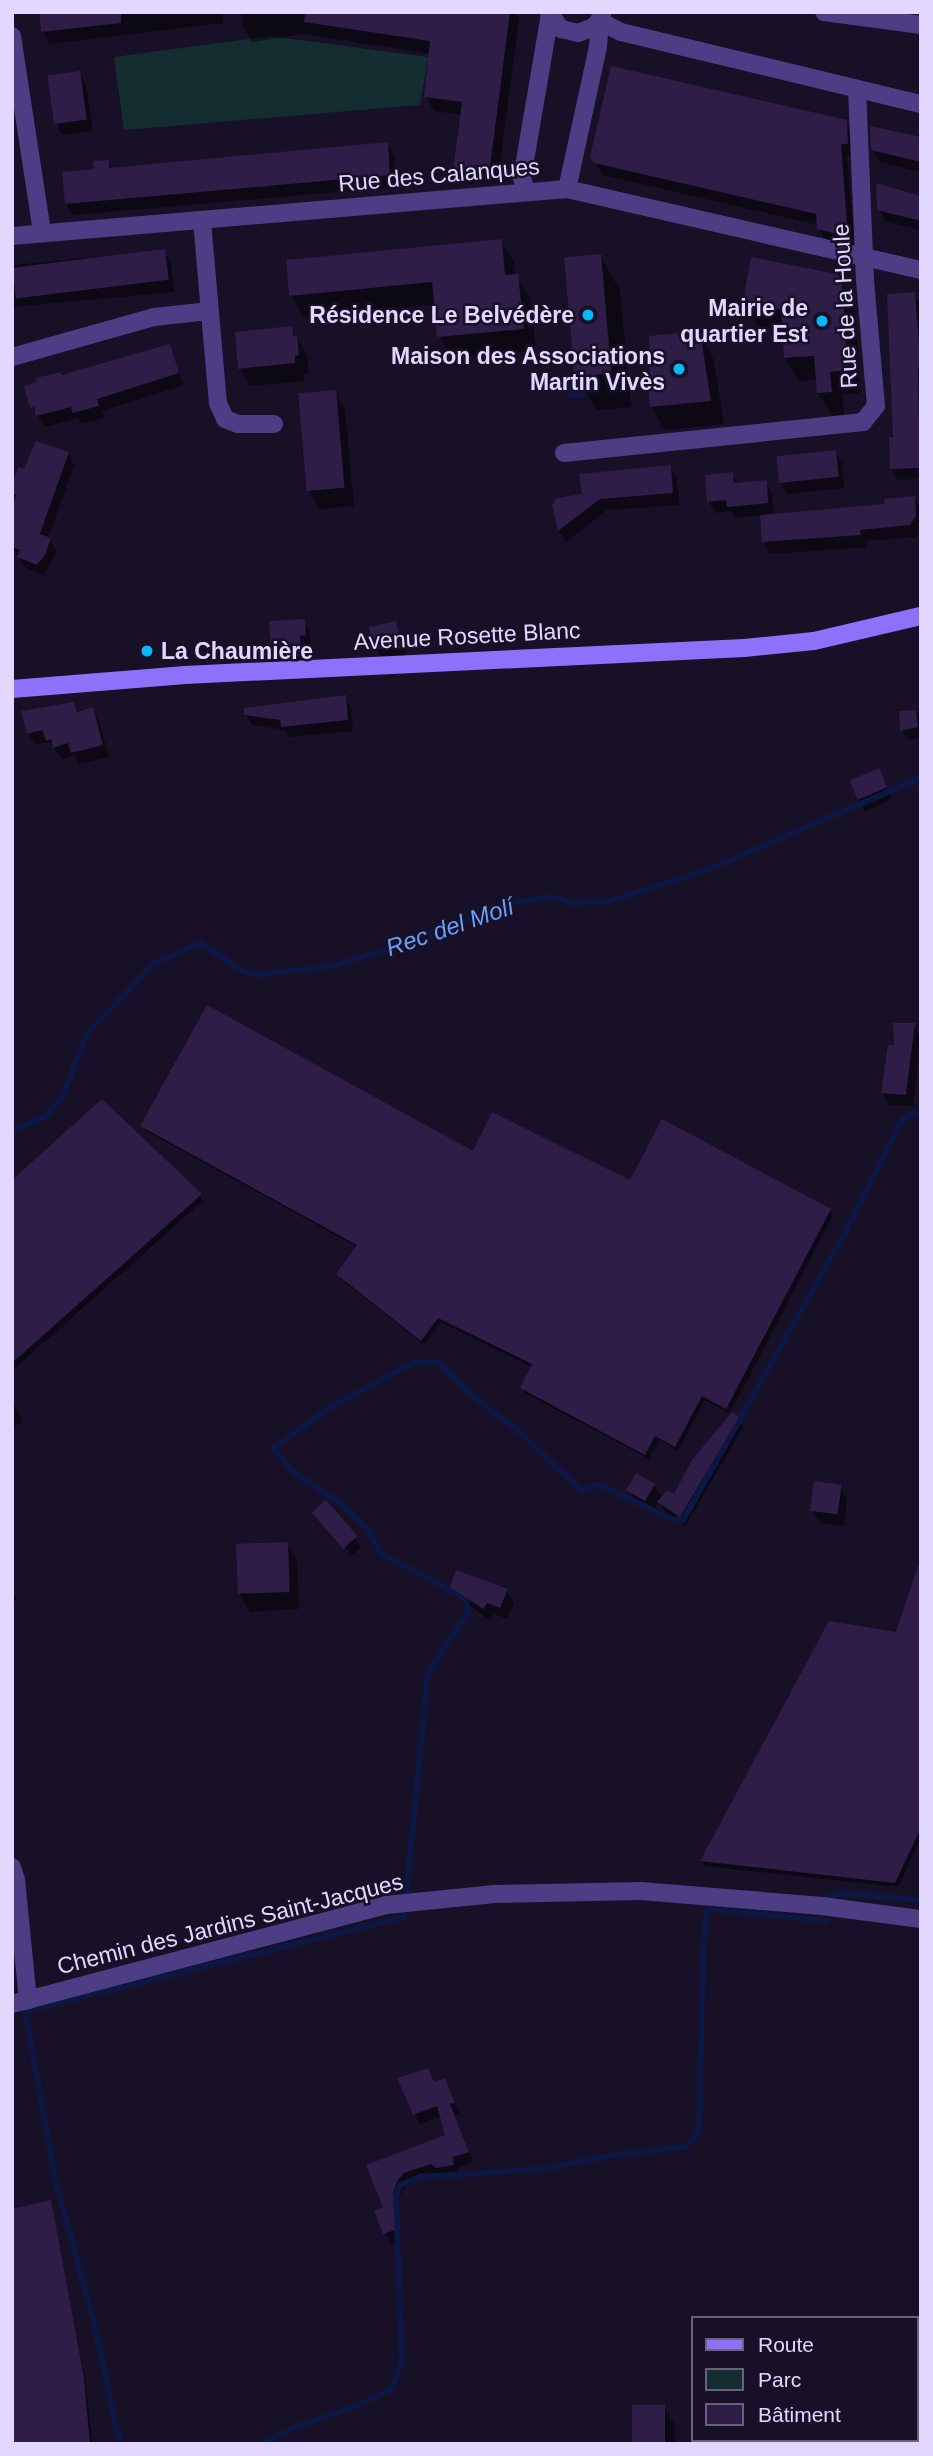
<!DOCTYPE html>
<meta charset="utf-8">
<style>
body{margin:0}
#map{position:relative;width:933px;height:2456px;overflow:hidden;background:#181027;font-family:Helvetica,sans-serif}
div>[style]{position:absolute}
.green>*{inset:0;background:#142d30}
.water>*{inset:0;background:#0c1744}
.shadow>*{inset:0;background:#0007}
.stream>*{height:6px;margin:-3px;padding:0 3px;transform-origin:3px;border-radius:3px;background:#0c1744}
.building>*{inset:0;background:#2d1d47;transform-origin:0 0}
.street>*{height:18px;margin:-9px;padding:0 9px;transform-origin:9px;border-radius:9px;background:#4c3d84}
.secondary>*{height:18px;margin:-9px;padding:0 9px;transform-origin:9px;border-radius:9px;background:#8c72fa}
.dots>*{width:19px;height:19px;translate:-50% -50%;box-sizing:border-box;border:4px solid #181027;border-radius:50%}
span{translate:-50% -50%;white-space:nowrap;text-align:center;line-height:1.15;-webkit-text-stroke:5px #181027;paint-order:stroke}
.street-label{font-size:23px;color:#e2d7fe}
.poi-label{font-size:23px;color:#e2d7fe;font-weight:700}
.right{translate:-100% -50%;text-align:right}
.left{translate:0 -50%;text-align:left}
.water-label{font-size:24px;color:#699ffa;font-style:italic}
.frame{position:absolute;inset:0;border:14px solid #e2d7fe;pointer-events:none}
.legend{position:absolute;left:691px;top:2316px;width:228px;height:126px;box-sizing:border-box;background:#181027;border:2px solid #69607d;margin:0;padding:9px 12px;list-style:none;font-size:21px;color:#e2d7fe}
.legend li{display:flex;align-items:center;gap:14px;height:35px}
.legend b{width:35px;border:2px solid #69607d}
</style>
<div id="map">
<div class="green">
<div style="clip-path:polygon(270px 36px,428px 57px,420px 105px,124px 130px,114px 57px)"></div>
</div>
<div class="water">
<div style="clip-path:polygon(620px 380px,621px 394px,607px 395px,606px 384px,596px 385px,597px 396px,568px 398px,567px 386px)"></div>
</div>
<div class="shadow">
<div style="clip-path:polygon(40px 12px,222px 12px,223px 23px,50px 44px,43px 32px)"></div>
<div style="clip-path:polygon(241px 12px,516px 12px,519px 18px,498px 181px,464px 184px,455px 169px,462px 115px,434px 111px,426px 97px,431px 54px,304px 34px,252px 42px,243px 27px)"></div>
<div style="clip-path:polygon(79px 73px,86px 85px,93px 131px,62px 135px,56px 123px)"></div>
<div style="clip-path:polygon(846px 122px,853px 135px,854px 156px,847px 156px,855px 248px,826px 242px,818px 225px,603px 175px,592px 157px)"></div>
<div style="clip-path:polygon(921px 139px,921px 172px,880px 162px,873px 149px)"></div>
<div style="clip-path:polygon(387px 144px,394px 156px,396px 187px,73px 215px,66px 204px,95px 171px,108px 162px,112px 169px)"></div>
<div style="clip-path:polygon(921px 197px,921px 230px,886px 222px,879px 209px)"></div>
<div style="clip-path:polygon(501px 241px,514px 262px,515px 276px,530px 297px,536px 350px,452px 358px,439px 336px,436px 304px,303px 317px,291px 295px)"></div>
<div style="clip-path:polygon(164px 251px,171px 263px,174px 292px,12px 307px,12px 265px)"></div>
<div style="clip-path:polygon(600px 256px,620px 290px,631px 407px,596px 410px,576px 375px)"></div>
<div style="clip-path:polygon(841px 281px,855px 305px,860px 393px,842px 395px,844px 415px,832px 416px,818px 393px,817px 380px,799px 381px,785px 358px,784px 331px,758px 326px,745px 302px)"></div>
<div style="clip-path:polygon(914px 294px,921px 305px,921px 467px,918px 464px,918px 479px,898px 480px,892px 469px)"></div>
<div style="clip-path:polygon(291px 328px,307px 355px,309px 373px,304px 374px,305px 381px,250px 386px,240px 368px)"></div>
<div style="clip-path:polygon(699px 333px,713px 357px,724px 424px,665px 430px,651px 406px)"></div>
<div style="clip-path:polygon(169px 346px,184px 385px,102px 411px,104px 418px,81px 424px,78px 418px,45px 427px,32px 407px,62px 377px)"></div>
<div style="clip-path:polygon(335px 392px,345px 410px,354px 506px,320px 509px,309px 491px)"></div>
<div style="clip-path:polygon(835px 452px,842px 463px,844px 488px,787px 494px,780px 482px)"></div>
<div style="clip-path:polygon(68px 453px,74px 465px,48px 539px,57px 551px,44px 576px,26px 568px,12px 549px,16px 502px,12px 489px,25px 471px)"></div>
<div style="clip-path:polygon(670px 467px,677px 479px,679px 505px,607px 510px,566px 542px,559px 531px,554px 505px)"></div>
<div style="clip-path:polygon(732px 474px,738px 484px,766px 482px,772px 493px,774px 515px,886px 505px,914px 498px,921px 509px,921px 531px,916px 537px,866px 541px,867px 547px,770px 554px,764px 542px,762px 515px,735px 518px,731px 511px,715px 513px,709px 502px,707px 477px)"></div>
<div style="clip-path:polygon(304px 621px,310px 631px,311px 645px,305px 645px,306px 662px,278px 663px,272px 653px)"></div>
<div style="clip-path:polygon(395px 623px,407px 658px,382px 659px,376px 648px)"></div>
<div style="clip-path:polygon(345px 697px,351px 707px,353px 731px,289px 737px,285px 730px,252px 725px,246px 715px)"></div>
<div style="clip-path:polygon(73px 704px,79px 713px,92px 709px,99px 721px,109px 757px,79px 764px,74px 755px,62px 759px,49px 742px,35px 745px,28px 733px)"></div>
<div style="clip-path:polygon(900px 713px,921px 713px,921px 738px,908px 740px,902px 731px)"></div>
<div style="clip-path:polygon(878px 770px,892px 799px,865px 812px,858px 800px)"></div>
<div style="clip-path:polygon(914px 1024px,921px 1040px,913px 1106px,889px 1105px,883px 1093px,895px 1047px)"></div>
<div style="clip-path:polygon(142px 1126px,474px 1153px,631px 1182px,830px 1211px,833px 1216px,730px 1413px,738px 1418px,743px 1427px,686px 1525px,664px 1511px,659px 1501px,654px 1510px,636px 1503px,629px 1491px,654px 1485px,662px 1499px,674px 1497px,732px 1415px,705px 1400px,678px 1451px,659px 1440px,649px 1459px,525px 1393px,522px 1387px,533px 1368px,441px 1322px,424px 1345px,342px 1280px,338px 1274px,357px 1247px,146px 1131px)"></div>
<div style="clip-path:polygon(12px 1183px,200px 1196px,203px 1201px,12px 1371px)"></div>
<div style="clip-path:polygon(14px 1404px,23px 1422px,12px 1427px,12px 1405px)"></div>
<div style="clip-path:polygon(840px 1487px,847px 1499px,844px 1526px,820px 1523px,813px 1511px)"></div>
<div style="clip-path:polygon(313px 1512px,355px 1537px,361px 1548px,349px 1557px,349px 1552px)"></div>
<div style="clip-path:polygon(287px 1544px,297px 1561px,299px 1609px,250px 1612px,240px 1595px,237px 1548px)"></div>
<div style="clip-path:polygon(921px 1561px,921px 1839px,898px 1887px,705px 1866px,702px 1861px,897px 1634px)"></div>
<div style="clip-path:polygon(452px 1587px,507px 1591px,514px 1603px,507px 1619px,494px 1614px,490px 1620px,459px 1599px)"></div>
<div style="clip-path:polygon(12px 1591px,17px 1599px,12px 1603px)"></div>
<div style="clip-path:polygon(427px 2070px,435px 2083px,444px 2080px,450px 2090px,459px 2113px,455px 2115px,473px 2162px,457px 2168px,458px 2175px,444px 2178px,438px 2173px,410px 2183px,402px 2191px,398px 2205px,400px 2240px,391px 2244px,376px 2212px,386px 2208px,368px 2166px,448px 2136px,442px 2116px,420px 2124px,414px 2114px)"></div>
<div style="clip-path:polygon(50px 2202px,86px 2383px,92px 2444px,12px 2444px)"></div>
<div style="clip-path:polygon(664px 2407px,675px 2425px,675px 2444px,635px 2444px)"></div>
</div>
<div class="stream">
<div style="left:12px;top:1130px;width:38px;rotate:-22deg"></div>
<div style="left:47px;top:1116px;width:24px;rotate:-52deg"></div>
<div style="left:62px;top:1097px;width:68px;rotate:-68.4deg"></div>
<div style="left:87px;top:1034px;width:98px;rotate:-46.7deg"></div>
<div style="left:154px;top:963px;width:51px;rotate:-23.1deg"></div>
<div style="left:201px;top:943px;width:46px;rotate:34.4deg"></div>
<div style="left:239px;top:969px;width:16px;rotate:22deg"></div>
<div style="left:254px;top:975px;width:79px;rotate:-6.6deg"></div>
<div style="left:332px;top:966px;width:115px;rotate:-16.7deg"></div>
<div style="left:442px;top:933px;width:61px;rotate:-27.4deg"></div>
<div style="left:496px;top:905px;width:57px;rotate:-8.1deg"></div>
<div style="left:552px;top:897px;width:23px;rotate:15deg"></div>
<div style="left:574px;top:903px;width:36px;rotate:-3deg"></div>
<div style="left:610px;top:901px;width:102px;rotate:-17.7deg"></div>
<div style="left:707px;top:870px;width:233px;rotate:-23.3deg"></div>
<div style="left:825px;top:1899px;width:15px;rotate:-23deg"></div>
<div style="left:839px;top:1893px;width:82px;rotate:4.9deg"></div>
<div style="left:120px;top:2444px;width:124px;rotate:-102.1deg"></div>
<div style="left:94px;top:2323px;width:150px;rotate:-105.1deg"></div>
<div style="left:55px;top:2178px;width:170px;rotate:-100.2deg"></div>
<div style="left:25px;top:2011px;width:390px;rotate:-13.9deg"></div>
<div style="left:404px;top:1917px;width:244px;rotate:-84.4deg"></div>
<div style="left:428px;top:1674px;width:74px;rotate:-57.2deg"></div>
<div style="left:468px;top:1612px;width:10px;rotate:-96deg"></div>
<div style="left:467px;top:1602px;width:12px;rotate:-138deg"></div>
<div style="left:458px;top:1594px;width:86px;rotate:-152.2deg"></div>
<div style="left:382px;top:1554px;width:31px;rotate:-122deg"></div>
<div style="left:366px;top:1528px;width:39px;rotate:-136deg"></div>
<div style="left:338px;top:1501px;width:52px;rotate:-147.5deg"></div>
<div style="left:294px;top:1473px;width:33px;rotate:-130deg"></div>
<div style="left:273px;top:1448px;width:71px;rotate:-35.3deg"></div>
<div style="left:331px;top:1407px;width:92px;rotate:-28.5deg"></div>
<div style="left:412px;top:1363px;width:26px;rotate:-2deg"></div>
<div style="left:438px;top:1362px;width:47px;rotate:45deg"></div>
<div style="left:471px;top:1395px;width:55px;rotate:36.9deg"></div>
<div style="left:515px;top:1428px;width:92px;rotate:43.2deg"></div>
<div style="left:582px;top:1491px;width:17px;rotate:-24deg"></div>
<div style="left:598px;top:1484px;width:81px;rotate:25.6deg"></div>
<div style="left:671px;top:1519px;width:12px;rotate:5deg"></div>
<div style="left:683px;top:1520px;width:328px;rotate:-60.6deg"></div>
<div style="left:844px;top:1234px;width:128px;rotate:-63deg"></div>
<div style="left:902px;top:1120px;width:12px;rotate:-35deg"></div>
<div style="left:912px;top:1113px;width:9px;rotate:18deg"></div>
<div style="left:262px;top:2444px;width:34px;rotate:-28deg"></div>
<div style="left:292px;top:2428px;width:68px;rotate:-19deg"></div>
<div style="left:356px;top:2406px;width:40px;rotate:-25deg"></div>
<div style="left:392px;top:2389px;width:30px;rotate:-70deg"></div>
<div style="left:402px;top:2361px;width:165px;rotate:-92.1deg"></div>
<div style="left:396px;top:2196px;width:12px;rotate:-70deg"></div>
<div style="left:400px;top:2185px;width:22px;rotate:-22deg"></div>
<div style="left:420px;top:2177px;width:123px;rotate:-3.7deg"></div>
<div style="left:543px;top:2169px;width:72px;rotate:-11.2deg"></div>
<div style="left:614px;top:2155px;width:72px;rotate:-6.3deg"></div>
<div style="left:686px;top:2147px;width:21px;rotate:-51deg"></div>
<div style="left:699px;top:2131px;width:179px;rotate:-88.7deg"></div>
<div style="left:703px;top:1952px;width:43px;rotate:-84.7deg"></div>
<div style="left:707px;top:1909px;width:120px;rotate:5.8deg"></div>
</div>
<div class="building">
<div style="clip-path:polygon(39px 12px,121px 12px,121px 23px,41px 32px)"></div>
<div style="clip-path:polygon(305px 12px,510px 12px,490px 167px,453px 170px,462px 102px,424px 97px,430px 41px,304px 22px)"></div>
<div style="clip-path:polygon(611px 66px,847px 120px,848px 144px,841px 144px,848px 237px,817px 229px,816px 214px,594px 163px,590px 157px)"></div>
<div style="left:80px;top:71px;width:49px;height:33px;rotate:82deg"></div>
<div style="clip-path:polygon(870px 126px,921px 137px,921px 162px,871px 150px)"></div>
<div style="clip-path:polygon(388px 142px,390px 175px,65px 204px,62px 172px,94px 169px,93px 161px,109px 160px,109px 168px)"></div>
<div style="clip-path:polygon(876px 183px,921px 196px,921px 221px,877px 210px)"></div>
<div style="clip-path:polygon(502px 239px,505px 275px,518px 274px,524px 329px,437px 337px,432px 282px,289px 296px,286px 260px)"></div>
<div style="left:165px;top:249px;width:31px;height:154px;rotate:83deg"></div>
<div style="left:601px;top:254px;width:120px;height:37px;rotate:85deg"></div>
<div style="clip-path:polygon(751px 257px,836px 274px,842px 280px,848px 370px,830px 372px,832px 392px,817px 393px,814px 356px,784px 358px,781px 310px,743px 302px)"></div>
<div style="clip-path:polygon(915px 292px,921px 367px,918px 367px,920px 468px,890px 469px,889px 437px,893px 437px,887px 294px)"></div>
<div style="clip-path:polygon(292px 326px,293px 336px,297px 335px,299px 355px,295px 356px,295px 363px,238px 369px,235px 332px)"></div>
<div style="clip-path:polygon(700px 331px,711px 401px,650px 407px,647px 380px,650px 380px,649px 336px)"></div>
<div style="clip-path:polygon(170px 344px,179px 373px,97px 399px,99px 406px,72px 413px,71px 407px,36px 416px,34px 407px,30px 408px,24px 386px,37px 382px,36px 378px,61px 372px,62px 375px)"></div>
<div style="left:336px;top:390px;width:98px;height:38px;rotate:85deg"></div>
<div style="clip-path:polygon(36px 441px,69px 452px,40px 534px,51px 538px,45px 555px,37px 565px,17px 557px,20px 550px,12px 547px,12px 508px,16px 495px,12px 494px,12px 484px,18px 467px,24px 469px)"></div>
<div style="left:836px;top:450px;width:27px;height:60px;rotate:84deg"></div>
<div style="clip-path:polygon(671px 465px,673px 493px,600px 499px,558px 531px,552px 505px,557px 498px,582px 494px,579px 474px)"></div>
<div style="clip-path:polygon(733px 472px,734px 483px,767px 480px,768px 503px,727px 507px,726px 500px,707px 502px,705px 475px)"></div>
<div style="clip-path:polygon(915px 496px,916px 516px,910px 525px,860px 530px,861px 535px,762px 542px,760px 515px,885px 504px,884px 499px)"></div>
<div style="clip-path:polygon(305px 619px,306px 635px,300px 636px,301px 652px,271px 653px,269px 621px)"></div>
<div style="clip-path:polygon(396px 621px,402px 648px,374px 649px,369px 627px)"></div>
<div style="clip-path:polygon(346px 695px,348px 720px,281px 727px,280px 720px,244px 715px,244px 708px)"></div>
<div style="clip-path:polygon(74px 702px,77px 712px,93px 707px,103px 745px,71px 753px,68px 743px,53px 748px,51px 739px,46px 741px,42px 730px,27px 734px,21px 711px)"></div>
<div style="clip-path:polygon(916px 710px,918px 727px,900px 731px,899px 711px)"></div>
<div style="left:879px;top:768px;width:21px;height:32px;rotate:67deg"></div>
<div style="clip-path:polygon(207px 1005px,473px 1151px,492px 1112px,630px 1180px,662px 1119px,831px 1209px,726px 1409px,702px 1396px,675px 1447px,655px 1436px,645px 1455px,520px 1388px,532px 1364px,438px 1318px,421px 1341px,336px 1274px,357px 1245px,140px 1126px)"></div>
<div style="clip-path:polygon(893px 1023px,915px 1023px,906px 1095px,881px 1093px,888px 1045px,894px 1045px)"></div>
<div style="clip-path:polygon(102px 1099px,202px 1194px,12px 1363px,12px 1180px)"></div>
<div style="clip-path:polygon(732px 1412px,739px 1417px,680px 1517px,657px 1502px,667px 1490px,674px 1494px,692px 1460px)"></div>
<div style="left:636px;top:1473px;width:22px;height:20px;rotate:30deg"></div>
<div style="left:814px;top:1481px;width:28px;height:30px;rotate:8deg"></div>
<div style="left:326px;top:1500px;width:48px;height:19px;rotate:49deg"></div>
<div style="left:288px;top:1542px;width:50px;height:52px;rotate:88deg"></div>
<div style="clip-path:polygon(918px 1566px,921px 1566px,921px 1828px,895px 1883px,700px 1861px,829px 1621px,896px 1632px)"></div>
<div style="clip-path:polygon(456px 1570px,508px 1589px,500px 1608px,487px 1603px,483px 1609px,450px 1587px)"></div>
<div style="clip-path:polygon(428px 2068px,434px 2082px,445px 2078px,455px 2103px,450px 2104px,469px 2152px,453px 2157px,454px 2165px,436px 2168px,431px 2164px,404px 2173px,397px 2181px,393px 2194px,395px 2230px,383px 2234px,374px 2211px,383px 2207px,366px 2165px,445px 2135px,437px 2106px,413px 2115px,397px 2078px)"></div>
<div style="clip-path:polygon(51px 2200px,84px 2377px,90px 2444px,12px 2444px,12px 2209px)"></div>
<div style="left:632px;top:2405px;width:33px;height:39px"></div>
</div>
<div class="street">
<div style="left:549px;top:12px;width:21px;rotate:55deg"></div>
<div style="left:561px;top:29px;width:17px;rotate:13deg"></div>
<div style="left:578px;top:33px;width:17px;rotate:-21deg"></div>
<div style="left:594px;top:27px;width:14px;rotate:-54deg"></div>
<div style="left:824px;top:12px;width:98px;rotate:7.6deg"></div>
<div style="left:12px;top:36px;width:199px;rotate:81.3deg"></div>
<div style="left:567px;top:189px;width:145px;rotate:-77.7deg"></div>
<div style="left:598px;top:47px;width:26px;rotate:-86deg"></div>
<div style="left:600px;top:21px;width:24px;rotate:28deg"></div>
<div style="left:621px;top:32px;width:309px;rotate:13.5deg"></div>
<div style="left:526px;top:192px;width:15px;rotate:-106deg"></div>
<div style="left:522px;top:178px;width:165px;rotate:-80.3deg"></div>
<div style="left:202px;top:221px;width:183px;rotate:85deg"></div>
<div style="left:218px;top:403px;width:17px;rotate:66deg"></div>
<div style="left:225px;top:419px;width:14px;rotate:21deg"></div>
<div style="left:238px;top:424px;width:36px"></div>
<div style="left:12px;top:236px;width:557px;rotate:-4.84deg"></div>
<div style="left:567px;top:189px;width:363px;rotate:12.9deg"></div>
<div style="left:12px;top:357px;width:148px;rotate:-15.7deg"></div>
<div style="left:154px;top:317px;width:54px;rotate:-6.3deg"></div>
<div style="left:564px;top:453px;width:301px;rotate:-5.9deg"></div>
<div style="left:863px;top:422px;width:21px;rotate:-51deg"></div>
<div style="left:876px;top:406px;width:126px;rotate:-95deg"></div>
<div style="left:865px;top:280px;width:189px;rotate:-92.4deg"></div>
<div style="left:12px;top:1867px;width:14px;rotate:73deg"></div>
<div style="left:16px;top:1880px;width:121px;rotate:84.3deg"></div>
<div style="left:12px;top:2004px;width:387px;rotate:-14.8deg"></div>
<div style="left:386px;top:1905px;width:109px;rotate:-5.8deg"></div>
<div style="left:494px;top:1894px;width:147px;rotate:-1.2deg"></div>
<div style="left:641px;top:1891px;width:182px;rotate:4.7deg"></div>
<div style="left:822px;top:1906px;width:100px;rotate:7.5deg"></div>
</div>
<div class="secondary">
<div style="left:12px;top:689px;width:174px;rotate:-4.6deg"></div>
<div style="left:185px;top:675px;width:560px;rotate:-2.77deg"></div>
<div style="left:744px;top:648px;width:70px;rotate:-5.7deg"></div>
<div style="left:814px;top:641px;width:110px;rotate:-13.2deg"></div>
</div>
<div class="dots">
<div style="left:588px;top:315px;background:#0ab8f7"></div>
<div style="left:822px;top:321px;background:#0ab8f7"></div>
<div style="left:679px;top:369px;background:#0ab8f7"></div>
<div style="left:147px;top:651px;background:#0ab8f7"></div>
</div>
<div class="street-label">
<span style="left:439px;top:175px;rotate:-5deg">Rue des Calanques</span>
<span style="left:845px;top:306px;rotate:-93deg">Rue de la Houle</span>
<span style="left:467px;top:636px;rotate:-3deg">Avenue Rosette Blanc</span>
<span style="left:230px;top:1924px;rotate:-14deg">Chemin des Jardins Saint-Jacques</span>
</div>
<div class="poi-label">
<span class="right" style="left:808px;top:321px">Mairie de<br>quartier Est</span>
<span class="right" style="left:574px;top:315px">Résidence Le Belvédère</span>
<span class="right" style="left:665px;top:369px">Maison des Associations<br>Martin Vivès</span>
<span class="left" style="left:161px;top:651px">La Chaumière</span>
</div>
<div class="water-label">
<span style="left:450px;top:927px;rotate:-19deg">Rec del Molí</span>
</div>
<div class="frame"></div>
<ul class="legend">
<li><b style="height:9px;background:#8c72fa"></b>Route</li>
<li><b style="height:19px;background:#142d30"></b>Parc</li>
<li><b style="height:19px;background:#2d1d47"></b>Bâtiment</li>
</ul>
</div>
